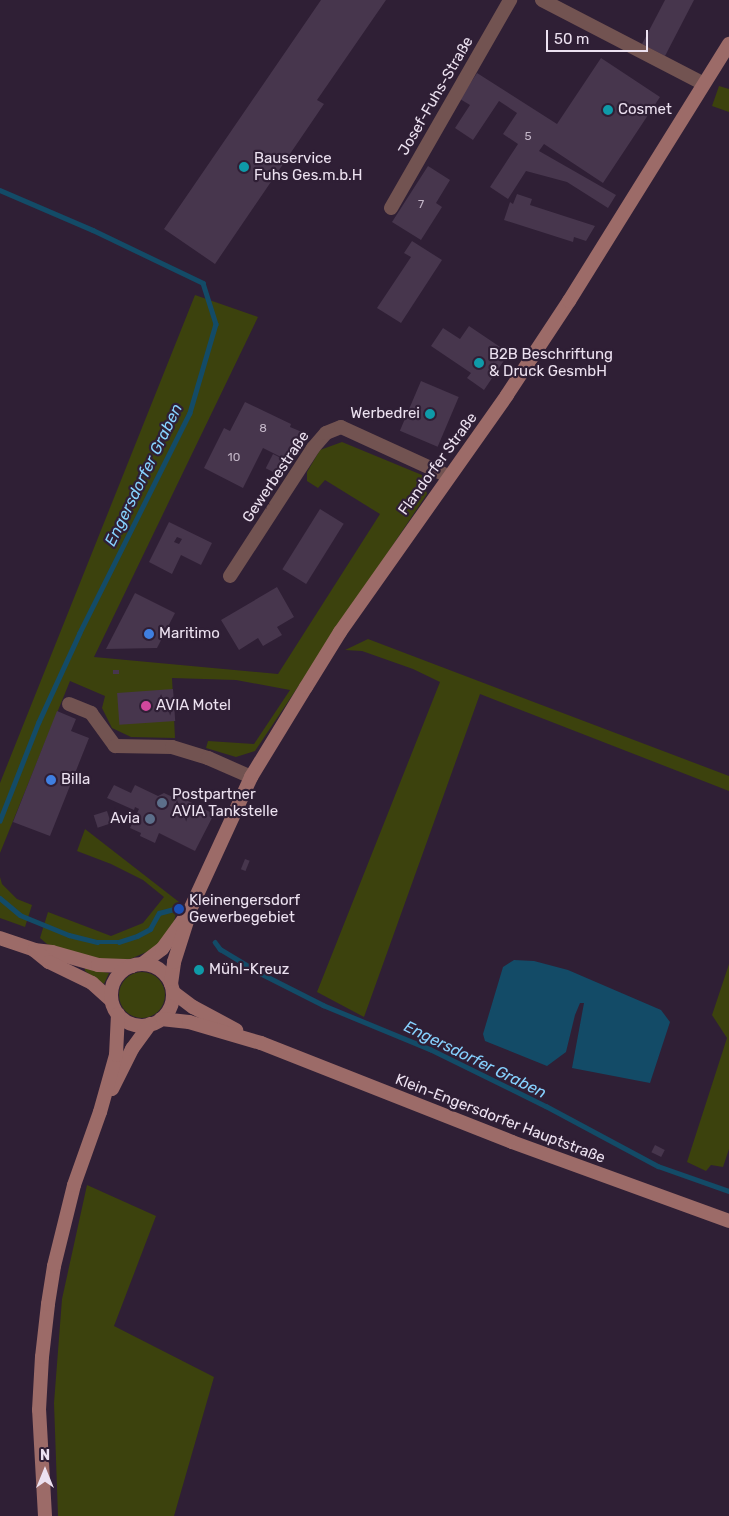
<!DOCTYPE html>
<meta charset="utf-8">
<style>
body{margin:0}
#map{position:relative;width:729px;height:1516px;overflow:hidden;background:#2f1f35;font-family:Rubik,sans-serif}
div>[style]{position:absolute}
.green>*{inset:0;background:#3c420d}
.round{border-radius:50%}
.water>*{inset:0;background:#134b67}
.stream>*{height:4.5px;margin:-2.25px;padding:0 2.25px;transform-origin:2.25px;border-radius:2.25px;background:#134b67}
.building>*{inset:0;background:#47364d;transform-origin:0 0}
.minor>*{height:14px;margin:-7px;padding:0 7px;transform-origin:7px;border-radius:7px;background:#725351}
.secondary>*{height:14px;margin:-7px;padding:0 7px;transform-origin:7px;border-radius:7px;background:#9c6b68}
.secondary>.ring{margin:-7px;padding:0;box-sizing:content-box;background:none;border:14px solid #9c6b68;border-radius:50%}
.dots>*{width:14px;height:14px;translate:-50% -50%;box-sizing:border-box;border:2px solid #2f1f35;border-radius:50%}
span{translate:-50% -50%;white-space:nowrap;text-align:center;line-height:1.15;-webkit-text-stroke:4.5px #2f1f35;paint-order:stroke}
.number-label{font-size:12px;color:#c3b6c7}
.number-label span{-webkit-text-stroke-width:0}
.street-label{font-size:15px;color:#ece1f0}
.poi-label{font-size:15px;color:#ece1f0}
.left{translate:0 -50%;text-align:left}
.right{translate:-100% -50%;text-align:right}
.water-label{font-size:16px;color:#86d1fe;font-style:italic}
.north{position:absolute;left:20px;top:1446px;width:50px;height:50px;-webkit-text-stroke:4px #2f1f35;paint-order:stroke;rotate:0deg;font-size:14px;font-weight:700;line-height:20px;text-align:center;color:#ece1f0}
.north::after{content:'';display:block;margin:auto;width:18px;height:22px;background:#ece1f0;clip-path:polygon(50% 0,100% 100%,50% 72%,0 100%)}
.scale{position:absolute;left:546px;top:30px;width:102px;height:22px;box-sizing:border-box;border:2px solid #ece1f0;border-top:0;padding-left:6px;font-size:15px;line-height:18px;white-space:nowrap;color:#ece1f0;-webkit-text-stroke:4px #2f1f35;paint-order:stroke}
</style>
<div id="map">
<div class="green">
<div style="clip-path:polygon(719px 86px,729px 89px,729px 112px,712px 106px)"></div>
<div style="clip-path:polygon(195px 295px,258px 317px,94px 657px,278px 674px,380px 514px,325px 480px,318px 488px,307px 481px,307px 472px,320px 450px,342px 442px,422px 475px,427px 494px,255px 751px,236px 757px,206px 748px,208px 741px,254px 744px,290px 690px,236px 680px,172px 678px,175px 738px,131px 737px,112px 728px,102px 708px,105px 696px,70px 681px,0 853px,0 783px)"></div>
<div style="clip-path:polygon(368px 639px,729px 776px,729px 791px,480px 694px,364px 1017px,317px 992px,440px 682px,413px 669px,362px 651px,345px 650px)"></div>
<div style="clip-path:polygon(85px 829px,179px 902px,173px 925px,156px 948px,130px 959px,111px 961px,69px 953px,47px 944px,40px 938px,48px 912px,111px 936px,143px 923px,164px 897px,143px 880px,111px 864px,77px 851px)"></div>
<div style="clip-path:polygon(0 877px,2px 884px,17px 899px,32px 905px,25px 927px,0 918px)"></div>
<div style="clip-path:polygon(729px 964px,729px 1149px,723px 1167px,711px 1165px,706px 1171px,687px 1162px,727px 1038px,712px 1015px)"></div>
<div style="clip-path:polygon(85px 968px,98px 971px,109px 973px,104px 984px,85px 971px)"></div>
<div class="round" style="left:119px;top:972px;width:46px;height:46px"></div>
<div style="clip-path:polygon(87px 1185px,156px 1216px,114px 1326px,214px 1377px,174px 1516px,58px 1516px,54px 1403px,62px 1299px)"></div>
</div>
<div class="water">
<div style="clip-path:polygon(514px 960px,534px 961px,568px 970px,661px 1010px,670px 1022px,650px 1083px,572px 1068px,584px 1003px,580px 1003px,575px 1015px,566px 1052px,547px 1066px,485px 1041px,483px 1034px,503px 967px)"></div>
</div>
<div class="stream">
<div style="left:0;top:190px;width:101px;rotate:23.3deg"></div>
<div style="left:93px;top:230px;width:122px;rotate:25.7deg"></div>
<div style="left:203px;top:283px;width:43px;rotate:72.4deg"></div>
<div style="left:216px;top:324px;width:93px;rotate:106.3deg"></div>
<div style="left:190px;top:413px;width:246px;rotate:116.6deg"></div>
<div style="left:80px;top:633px;width:98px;rotate:114.7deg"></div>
<div style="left:39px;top:722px;width:106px;rotate:111.5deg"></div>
<div style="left:0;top:898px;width:26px;rotate:40deg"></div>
<div style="left:20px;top:915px;width:53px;rotate:22.2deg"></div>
<div style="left:69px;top:935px;width:29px;rotate:14deg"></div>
<div style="left:97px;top:942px;width:22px"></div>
<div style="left:119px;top:942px;width:19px;rotate:-18deg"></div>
<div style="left:137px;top:936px;width:15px;rotate:-28deg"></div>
<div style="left:150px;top:929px;width:18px;rotate:-61deg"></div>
<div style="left:159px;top:913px;width:16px;rotate:-15deg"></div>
<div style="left:215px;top:942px;width:9px;rotate:54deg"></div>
<div style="left:220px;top:949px;width:47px;rotate:31deg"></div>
<div style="left:260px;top:973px;width:71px;rotate:26.9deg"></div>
<div style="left:323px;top:1005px;width:116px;rotate:22.4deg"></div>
<div style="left:430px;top:1049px;width:129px;rotate:26.2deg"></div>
<div style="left:546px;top:1106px;width:127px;rotate:28.2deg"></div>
<div style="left:658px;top:1166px;width:75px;rotate:19.4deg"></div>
</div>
<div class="building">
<div style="clip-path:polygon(321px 0,386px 0,317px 100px,324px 104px,215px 264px,164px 229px)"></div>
<div style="clip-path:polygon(665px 0,694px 0,665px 56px,642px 44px)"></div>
<div style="clip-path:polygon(601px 58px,660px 97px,603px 183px,544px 144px,539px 151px,616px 195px,608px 208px,567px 182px,526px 171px,508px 199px,490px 187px,518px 144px,503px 134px,517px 113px,499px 101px,473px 140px,455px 128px,470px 105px,460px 99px,477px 73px,557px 124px)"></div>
<div style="clip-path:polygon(428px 166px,450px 180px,436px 203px,442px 207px,421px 240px,392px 222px)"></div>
<div style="clip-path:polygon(517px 194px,532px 199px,530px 205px,595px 226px,586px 241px,574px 237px,573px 242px,504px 220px,510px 202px,513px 204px)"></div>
<div style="clip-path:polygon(412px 241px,442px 260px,401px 323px,377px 308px,411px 257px,404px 253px)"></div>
<div style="clip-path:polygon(469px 326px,509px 353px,484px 390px,467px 378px,471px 373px,431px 346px,443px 328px,460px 339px)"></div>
<div style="left:421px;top:381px;width:41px;height:54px;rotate:23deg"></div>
<div style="clip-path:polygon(245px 402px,291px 424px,290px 427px,302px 432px,287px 460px,263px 448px,243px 488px,204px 468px,224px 428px,230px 431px)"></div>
<div style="left:273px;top:454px;width:16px;height:16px;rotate:27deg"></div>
<div style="left:320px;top:509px;width:28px;height:71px;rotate:32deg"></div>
<div style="clip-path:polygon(evenodd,169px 522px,212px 543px,201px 565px,181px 555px,172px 574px,149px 562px,169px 522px,177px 537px,182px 539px,179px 544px,174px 542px,177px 537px)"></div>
<div style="clip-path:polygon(277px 587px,294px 617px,277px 627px,282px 635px,263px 646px,258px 638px,239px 650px,221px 620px)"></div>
<div style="clip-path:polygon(135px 593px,175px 613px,157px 648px,106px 649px)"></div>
<div style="left:113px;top:670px;width:6px;height:4px"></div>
<div style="left:173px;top:689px;width:32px;height:56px;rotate:86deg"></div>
<div style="clip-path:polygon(57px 711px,76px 719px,71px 731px,89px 738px,50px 836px,13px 822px)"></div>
<div style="clip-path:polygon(114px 785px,131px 793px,135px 785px,158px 796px,164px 793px,177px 799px,178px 796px,214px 814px,195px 851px,159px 833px,155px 843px,140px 836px,141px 833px,130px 828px,139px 809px,135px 807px,134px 810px,107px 798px)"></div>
<div style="left:107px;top:811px;width:13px;height:14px;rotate:72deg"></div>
<div style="left:245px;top:859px;width:5px;height:11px;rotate:22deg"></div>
<div style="left:655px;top:1145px;width:11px;height:8px;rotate:27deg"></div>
</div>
<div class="minor">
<div style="left:542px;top:0;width:182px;rotate:27.4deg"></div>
<div style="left:391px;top:208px;width:240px;rotate:-60.2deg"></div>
<div style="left:230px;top:576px;width:153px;rotate:-57deg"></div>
<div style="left:313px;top:448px;width:20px;rotate:-49deg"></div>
<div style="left:326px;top:433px;width:16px;rotate:-22deg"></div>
<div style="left:341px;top:427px;width:118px;rotate:24.6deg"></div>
<div style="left:69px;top:704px;width:24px;rotate:22deg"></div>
<div style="left:91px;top:713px;width:41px;rotate:54deg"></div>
<div style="left:115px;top:746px;width:57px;rotate:1deg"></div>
<div style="left:172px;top:747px;width:38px;rotate:17deg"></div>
<div style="left:208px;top:758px;width:47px;rotate:23.8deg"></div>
</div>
<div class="secondary">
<div style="left:0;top:938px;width:36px;rotate:19deg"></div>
<div style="left:34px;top:950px;width:18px;rotate:6deg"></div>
<div style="left:52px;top:952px;width:48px;rotate:15.8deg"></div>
<div style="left:98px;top:965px;width:34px;rotate:2deg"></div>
<div style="left:34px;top:950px;width:19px;rotate:39deg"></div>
<div style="left:49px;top:962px;width:48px;rotate:26deg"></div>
<div style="left:92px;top:983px;width:25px;rotate:42deg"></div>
<div style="left:142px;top:964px;width:25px;rotate:-37deg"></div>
<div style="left:162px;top:949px;width:46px;rotate:-53.9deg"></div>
<div style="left:189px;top:912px;width:149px;rotate:-65.3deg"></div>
<div style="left:251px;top:777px;width:105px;rotate:-58.6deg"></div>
<div style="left:306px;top:687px;width:65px;rotate:-58.3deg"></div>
<div style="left:340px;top:632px;width:290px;rotate:-54.8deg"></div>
<div style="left:507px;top:395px;width:113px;rotate:-56.6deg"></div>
<div style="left:569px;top:301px;width:303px;rotate:-58.1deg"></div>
<div class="ring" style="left:111px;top:964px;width:48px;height:48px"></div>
<div style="left:171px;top:984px;width:22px;rotate:-82deg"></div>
<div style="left:174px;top:962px;width:46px;rotate:-72.3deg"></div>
<div style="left:173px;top:992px;width:25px;rotate:37deg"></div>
<div style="left:193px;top:1007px;width:49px;rotate:28.1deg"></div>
<div style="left:161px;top:1019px;width:28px;rotate:6deg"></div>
<div style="left:189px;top:1022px;width:75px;rotate:16.3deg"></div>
<div style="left:261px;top:1043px;width:270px;rotate:21.5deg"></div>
<div style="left:512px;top:1142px;width:231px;rotate:20deg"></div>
<div style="left:112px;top:1089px;width:45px;rotate:-63.4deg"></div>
<div style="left:132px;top:1049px;width:31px;rotate:-54deg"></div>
<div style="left:45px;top:1516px;width:106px;rotate:-93.2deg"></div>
<div style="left:39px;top:1410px;width:53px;rotate:-86.8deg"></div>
<div style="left:42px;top:1357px;width:53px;rotate:-83.5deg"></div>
<div style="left:48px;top:1304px;width:38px;rotate:-81deg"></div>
<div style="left:54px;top:1266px;width:83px;rotate:-76.1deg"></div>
<div style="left:74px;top:1185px;width:77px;rotate:-70.4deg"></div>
<div style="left:100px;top:1112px;width:59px;rotate:-74.3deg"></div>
<div style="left:116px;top:1055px;width:41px;rotate:-87.2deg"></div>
</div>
<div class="dots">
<div style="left:608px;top:110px;background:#0f9aa8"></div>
<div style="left:244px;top:167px;background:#0f9aa8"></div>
<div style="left:479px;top:363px;background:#0f9aa8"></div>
<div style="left:430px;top:414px;background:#0f9aa8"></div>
<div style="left:149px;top:634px;background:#3f7fe0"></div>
<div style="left:146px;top:706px;background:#d1479c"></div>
<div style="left:51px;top:780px;background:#3f7fe0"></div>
<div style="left:162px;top:803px;background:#5c6f8a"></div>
<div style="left:150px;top:819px;background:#5c6f8a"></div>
<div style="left:179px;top:909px;background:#1a4fb4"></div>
<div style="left:199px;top:970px;background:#0f9aa8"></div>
</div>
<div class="number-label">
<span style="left:528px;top:137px">5</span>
<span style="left:421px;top:205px">7</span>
<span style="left:263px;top:429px">8</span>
<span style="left:234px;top:458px">10</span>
</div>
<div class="street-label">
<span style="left:436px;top:96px;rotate:-60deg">Josef-Fuhs-Straße</span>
<span style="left:438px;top:464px;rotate:-54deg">Flandorfer Straße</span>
<span style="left:276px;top:477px;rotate:-56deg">Gewerbestraße</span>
<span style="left:500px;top:1119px;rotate:21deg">Klein-Engersdorfer Hauptstraße</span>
</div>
<div class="poi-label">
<span class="left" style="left:618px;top:110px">Cosmet</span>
<span class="left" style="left:254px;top:167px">Bauservice<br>Fuhs Ges.m.b.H</span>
<span class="left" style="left:489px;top:363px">B2B Beschriftung<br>&amp; Druck GesmbH</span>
<span class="right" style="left:420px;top:414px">Werbedrei</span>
<span class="left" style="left:159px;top:634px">Maritimo</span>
<span class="left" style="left:156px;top:706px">AVIA Motel</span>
<span class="left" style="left:61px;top:780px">Billa</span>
<span class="left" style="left:172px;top:803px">Postpartner<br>AVIA Tankstelle</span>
<span class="right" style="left:140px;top:819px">Avia</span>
<span class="left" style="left:189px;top:909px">Kleinengersdorf<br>Gewerbegebiet</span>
<span class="left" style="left:209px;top:970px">Mühl-Kreuz</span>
</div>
<div class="water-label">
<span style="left:144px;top:475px;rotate:-64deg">Engersdorfer Graben</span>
<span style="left:475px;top:1060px;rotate:26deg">Engersdorfer Graben</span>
</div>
<div class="north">N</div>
<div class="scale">50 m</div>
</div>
